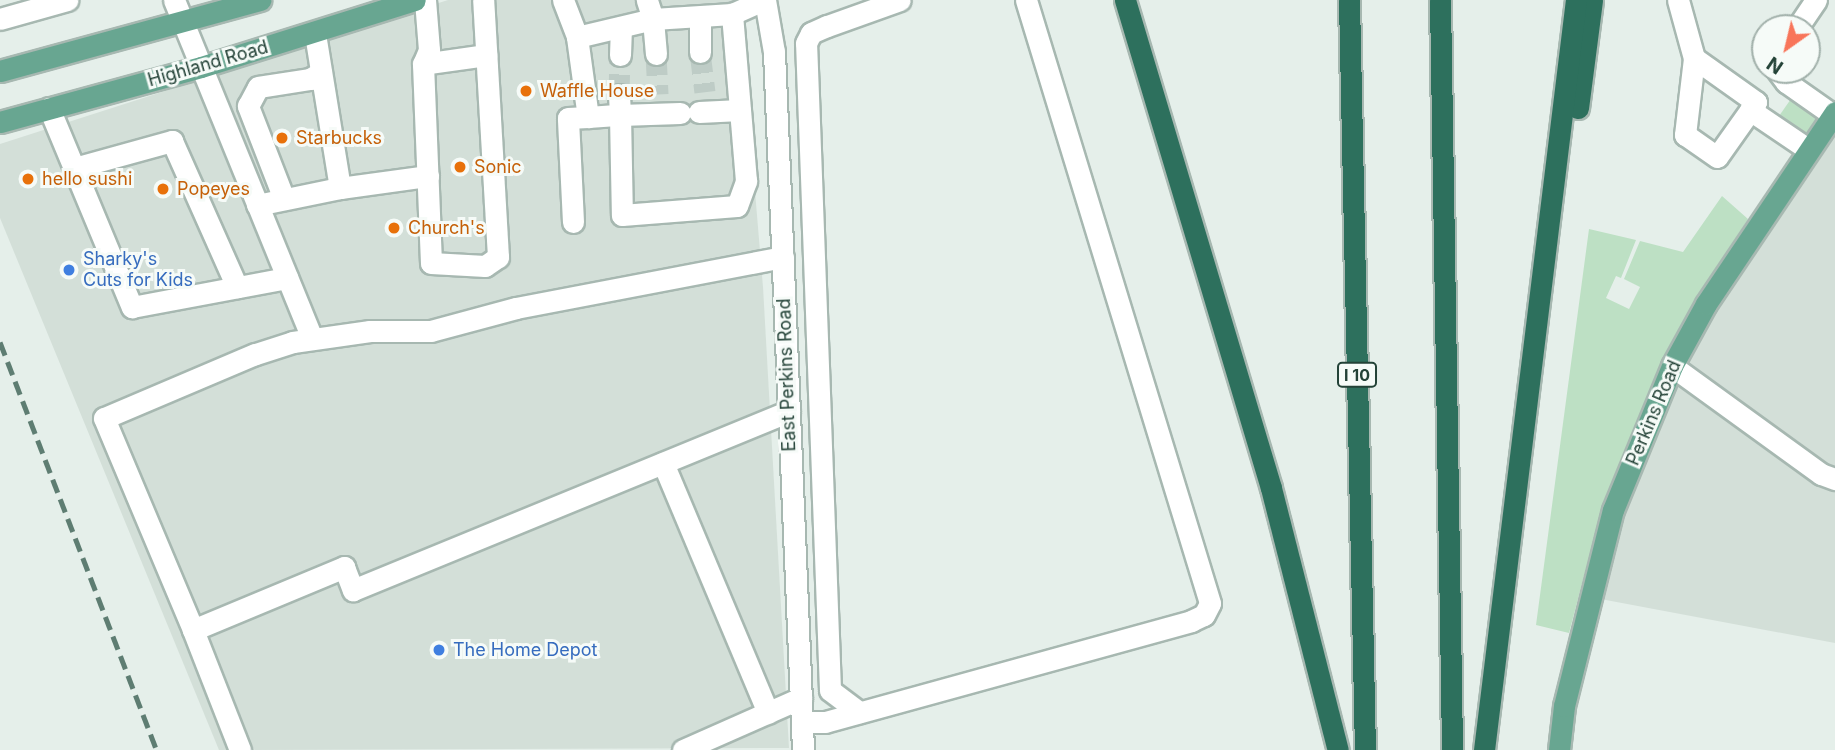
<!DOCTYPE html>
<style>
body{margin:0}
#map{position:relative;width:1835px;height:750px;overflow:hidden;background:#e5efea;font-family:Inter,sans-serif}
div>[style]{position:absolute}
.built>*{inset:0;background:#d3dfd8}
.green>*{inset:0;background:#bde0c4}
.minor-tunnel>*{height:21px;margin-top:-10.5px;transform-origin:0;background:repeating-linear-gradient(90deg,#beccc6 0 21px,transparent 0 31px)}
.roads{filter:drop-shadow(2px 0 #a7b8b1) drop-shadow(-2px 0 #a7b8b1) drop-shadow(0 2px #a7b8b1) drop-shadow(0 -2px #a7b8b1)}
.minor>*{height:21px;margin:-10.5px;padding:0 10.5px;transform-origin:10.5px;border-radius:10.5px;background:#fff}
.major>*{height:21px;margin:-10.5px;padding:0 10.5px;transform-origin:10.5px;border-radius:10.5px;background:#68a691}
.highway>*{height:21px;margin:-10.5px;padding:0 10.5px;transform-origin:10.5px;border-radius:10.5px;background:#2d705d}
.rail>*{height:5px;margin-top:-2.5px;transform-origin:0;background:repeating-linear-gradient(90deg,#5e7d72 0 14px,transparent 0 21px)}
.dots>*{width:19px;height:19px;translate:-50% -50%;box-sizing:border-box;border:4px solid #f6fbf8;border-radius:50%}
span{translate:-50% -50%;white-space:nowrap;text-align:center;line-height:1.15;-webkit-text-stroke:6px #f6fbf8;paint-order:stroke}
.shield-label span{padding:2px 5px;background:#f6fbf8;border:2px solid;border-radius:5px;-webkit-text-stroke-width:0}
.shield-label{font-size:16px;color:#234237;font-weight:700}
.street-label{font-size:18px;color:#234237}
.food-label{font-size:18px;color:#c56008}
.left{translate:0 -50%;text-align:left}
.shop-label{font-size:18px;color:#366cbe}
.north{position:absolute;left:1751px;top:14px;width:70px;height:70px;box-sizing:border-box;background:#f6fbf8;border:2px solid #a2b1ab;border-radius:50%;rotate:214deg;font-size:19px;font-weight:700;line-height:28px;text-align:center;color:#234237}
.north::after{content:'';display:block;margin:auto;width:24px;height:32px;background:#f8755a;clip-path:polygon(50% 0,100% 100%,50% 72%,0 100%)}
</style>
<div id="map">
<div class="built">
<div style="clip-path:polygon(448px 0,739px 0,763px 287px,789px 748px,219px 750px,0 218px,0 144px)"></div>
<div style="clip-path:polygon(1835px 112px,1835px 643px,1590px 597px,1672px 366px)"></div>
</div>
<div class="green">
<div style="clip-path:polygon(1793px 96px,1815px 114px,1816px 120px,1808px 132px,1802px 134px,1777px 119px)"></div>
<div style="clip-path:polygon(1722px 196px,1748px 219px,1683px 324px,1635px 426px,1595px 534px,1569px 633px,1536px 625px,1589px 229px,1636px 240px,1621px 278px,1616px 276px,1606px 298px,1629px 309px,1640px 287px,1624px 279px,1640px 241px,1683px 252px)"></div>
</div>
<div class="minor-tunnel">
<div style="left:700px;top:52px;width:40px;rotate:82.9deg"></div>
<div style="left:656px;top:54px;width:40px;rotate:87.1deg"></div>
<div style="left:619px;top:95px;width:40px;rotate:-88.6deg"></div>
</div>
<div class="roads">
<div class="minor">
<div style="left:174px;top:0;width:365px;rotate:67.8deg"></div>
<div style="left:425px;top:0;width:50px;rotate:85.4deg"></div>
<div style="left:429px;top:50px;width:15px;rotate:113deg"></div>
<div style="left:423px;top:64px;width:199px;rotate:87.7deg"></div>
<div style="left:431px;top:263px;width:54px;rotate:3.2deg"></div>
<div style="left:485px;top:266px;width:16px;rotate:-35deg"></div>
<div style="left:498px;top:257px;width:257px;rotate:-93.3deg"></div>
<div style="left:563px;top:0;width:40px;rotate:69deg"></div>
<div style="left:577px;top:37px;width:78px;rotate:-13.3deg"></div>
<div style="left:653px;top:19px;width:20px;rotate:-108deg"></div>
<div style="left:765px;top:0;width:53px;rotate:80.2deg"></div>
<div style="left:774px;top:52px;width:699px;rotate:87.62deg"></div>
<div style="left:1678px;top:0;width:60px;rotate:74.6deg"></div>
<div style="left:700px;top:17px;width:35px;rotate:90deg"></div>
<div style="left:0;top:19px;width:70px;rotate:-15.8deg"></div>
<div style="left:1797px;top:28px;width:34px;rotate:-56deg"></div>
<div style="left:577px;top:37px;width:81px;rotate:82.2deg"></div>
<div style="left:588px;top:117px;width:32px;rotate:-4deg"></div>
<div style="left:620px;top:115px;width:100px;rotate:88.9deg"></div>
<div style="left:622px;top:215px;width:115px;rotate:-4.5deg"></div>
<div style="left:737px;top:206px;width:27px;rotate:-70deg"></div>
<div style="left:746px;top:181px;width:168px;rotate:-94.8deg"></div>
<div style="left:656px;top:54px;width:35px;rotate:-95deg"></div>
<div style="left:653px;top:19px;width:79px;rotate:-3.6deg"></div>
<div style="left:732px;top:14px;width:35px;rotate:-24deg"></div>
<div style="left:620px;top:55px;width:28px;rotate:-88deg"></div>
<div style="left:1694px;top:58px;width:76px;rotate:35.4deg"></div>
<div style="left:1756px;top:102px;width:67px;rotate:125.3deg"></div>
<div style="left:1717px;top:157px;width:39px;rotate:-145deg"></div>
<div style="left:1685px;top:135px;width:78px;rotate:-83.3deg"></div>
<div style="left:423px;top:64px;width:64px;rotate:-8.1deg"></div>
<div style="left:1777px;top:70px;width:15px;rotate:53deg"></div>
<div style="left:1786px;top:82px;width:57px;rotate:35.1deg"></div>
<div style="left:619px;top:95px;width:20px;rotate:87deg"></div>
<div style="left:620px;top:115px;width:60px;rotate:-1.9deg"></div>
<div style="left:49px;top:108px;width:216px;rotate:67.4deg"></div>
<div style="left:132px;top:307px;width:158px;rotate:-10.6deg"></div>
<div style="left:1750px;top:110px;width:71px;rotate:34.1deg"></div>
<div style="left:699px;top:112px;width:41px;rotate:-2.8deg"></div>
<div style="left:74px;top:168px;width:102px;rotate:-15.4deg"></div>
<div style="left:172px;top:141px;width:160px;rotate:66deg"></div>
<div style="left:340px;top:188px;width:89px;rotate:-7.8deg"></div>
<div style="left:284px;top:199px;width:100px;rotate:-111.2deg"></div>
<div style="left:248px;top:106px;width:21px;rotate:-62deg"></div>
<div style="left:258px;top:87px;width:53px;rotate:-8.7deg"></div>
<div style="left:310px;top:79px;width:13px;rotate:-32deg"></div>
<div style="left:257px;top:205px;width:85px;rotate:-11.6deg"></div>
<div style="left:340px;top:188px;width:157px;rotate:-99.2deg"></div>
<div style="left:573px;top:222px;width:104px;rotate:-92.8deg"></div>
<div style="left:568px;top:118px;width:20px;rotate:-3deg"></div>
<div style="left:783px;top:257px;width:272px;rotate:169.2deg"></div>
<div style="left:516px;top:308px;width:88px;rotate:164.9deg"></div>
<div style="left:431px;top:331px;width:61px;rotate:180deg"></div>
<div style="left:370px;top:331px;width:78px;rotate:171.9deg"></div>
<div style="left:293px;top:342px;width:40px;rotate:162deg"></div>
<div style="left:255px;top:354px;width:164px;rotate:157deg"></div>
<div style="left:104px;top:418px;width:230px;rotate:67.2deg"></div>
<div style="left:193px;top:630px;width:164px;rotate:-22.6deg"></div>
<div style="left:344px;top:567px;width:25px;rotate:69deg"></div>
<div style="left:353px;top:590px;width:471px;rotate:-22.3deg"></div>
<div style="left:1672px;top:366px;width:184px;rotate:35.9deg"></div>
<div style="left:1821px;top:474px;width:15px;rotate:20deg"></div>
<div style="left:663px;top:463px;width:271px;rotate:67.2deg"></div>
<div style="left:193px;top:630px;width:129px;rotate:68.6deg"></div>
<div style="left:859px;top:712px;width:36px;rotate:-143deg"></div>
<div style="left:830px;top:690px;width:647px;rotate:-92.12deg"></div>
<div style="left:806px;top:43px;width:11px;rotate:-63deg"></div>
<div style="left:811px;top:33px;width:17px;rotate:-24deg"></div>
<div style="left:827px;top:26px;width:77px;rotate:-19.6deg"></div>
<div style="left:802px;top:722px;width:23px"></div>
<div style="left:825px;top:722px;width:380px;rotate:-15.4deg"></div>
<div style="left:1191px;top:621px;width:14px;rotate:-25deg"></div>
<div style="left:1204px;top:615px;width:13px;rotate:-63deg"></div>
<div style="left:1210px;top:603px;width:630px;rotate:-106.97deg"></div>
<div style="left:683px;top:750px;width:129px;rotate:-23.8deg"></div>
</div>
<div class="major">
<div style="left:0;top:71px;width:270px;rotate:-15.3deg"></div>
<div style="left:0;top:122px;width:208px;rotate:-15.3deg"></div>
<div style="left:201px;top:67px;width:224px;rotate:-17.4deg"></div>
<div style="left:1559px;top:750px;width:44px;rotate:-83.5deg"></div>
<div style="left:1564px;top:706px;width:202px;rotate:-76deg"></div>
<div style="left:1613px;top:510px;width:156px;rotate:-67.7deg"></div>
<div style="left:1672px;top:366px;width:71px;rotate:-61.3deg"></div>
<div style="left:1706px;top:304px;width:231px;rotate:-56.1deg"></div>
</div>
<div class="highway">
<div style="left:1125px;top:0;width:509px;rotate:73.34deg"></div>
<div style="left:1271px;top:488px;width:270px;rotate:75.7deg"></div>
<div style="left:1349px;top:0;width:750px;rotate:88.78deg"></div>
<div style="left:1440px;top:0;width:750px;rotate:89.08deg"></div>
<div style="left:1578px;top:108px;width:109px;rotate:-82.6deg"></div>
<div style="left:1484px;top:750px;width:756px;rotate:-83.01deg"></div>
</div>
</div>
<div class="rail">
<div style="left:0;top:342px;width:437px;rotate:69deg"></div>
</div>
<div class="dots">
<div style="left:526px;top:91px;background:#e8710a"></div>
<div style="left:282px;top:138px;background:#e8710a"></div>
<div style="left:460px;top:167px;background:#e8710a"></div>
<div style="left:28px;top:179px;background:#e8710a"></div>
<div style="left:163px;top:189px;background:#e8710a"></div>
<div style="left:394px;top:228px;background:#e8710a"></div>
<div style="left:69px;top:270px;background:#3f7fe0"></div>
<div style="left:439px;top:650px;background:#3f7fe0"></div>
</div>
<div class="shield-label">
<span style="left:1357px;top:375px">I 10</span>
</div>
<div class="street-label">
<span style="left:208px;top:64px;rotate:-16deg">Highland Road</span>
<span style="left:787px;top:375px;rotate:-92deg">East Perkins Road</span>
<span style="left:1654px;top:413px;rotate:-67deg">Perkins Road</span>
</div>
<div class="food-label">
<span class="left" style="left:540px;top:91px">Waffle House</span>
<span class="left" style="left:296px;top:138px">Starbucks</span>
<span class="left" style="left:474px;top:167px">Sonic</span>
<span class="left" style="left:42px;top:179px">hello sushi</span>
<span class="left" style="left:177px;top:189px">Popeyes</span>
<span class="left" style="left:408px;top:228px">Church's</span>
</div>
<div class="shop-label">
<span class="left" style="left:83px;top:270px">Sharky's<br>Cuts for Kids</span>
<span class="left" style="left:453px;top:650px">The Home Depot</span>
</div>
<div class="north">N</div>
</div>
